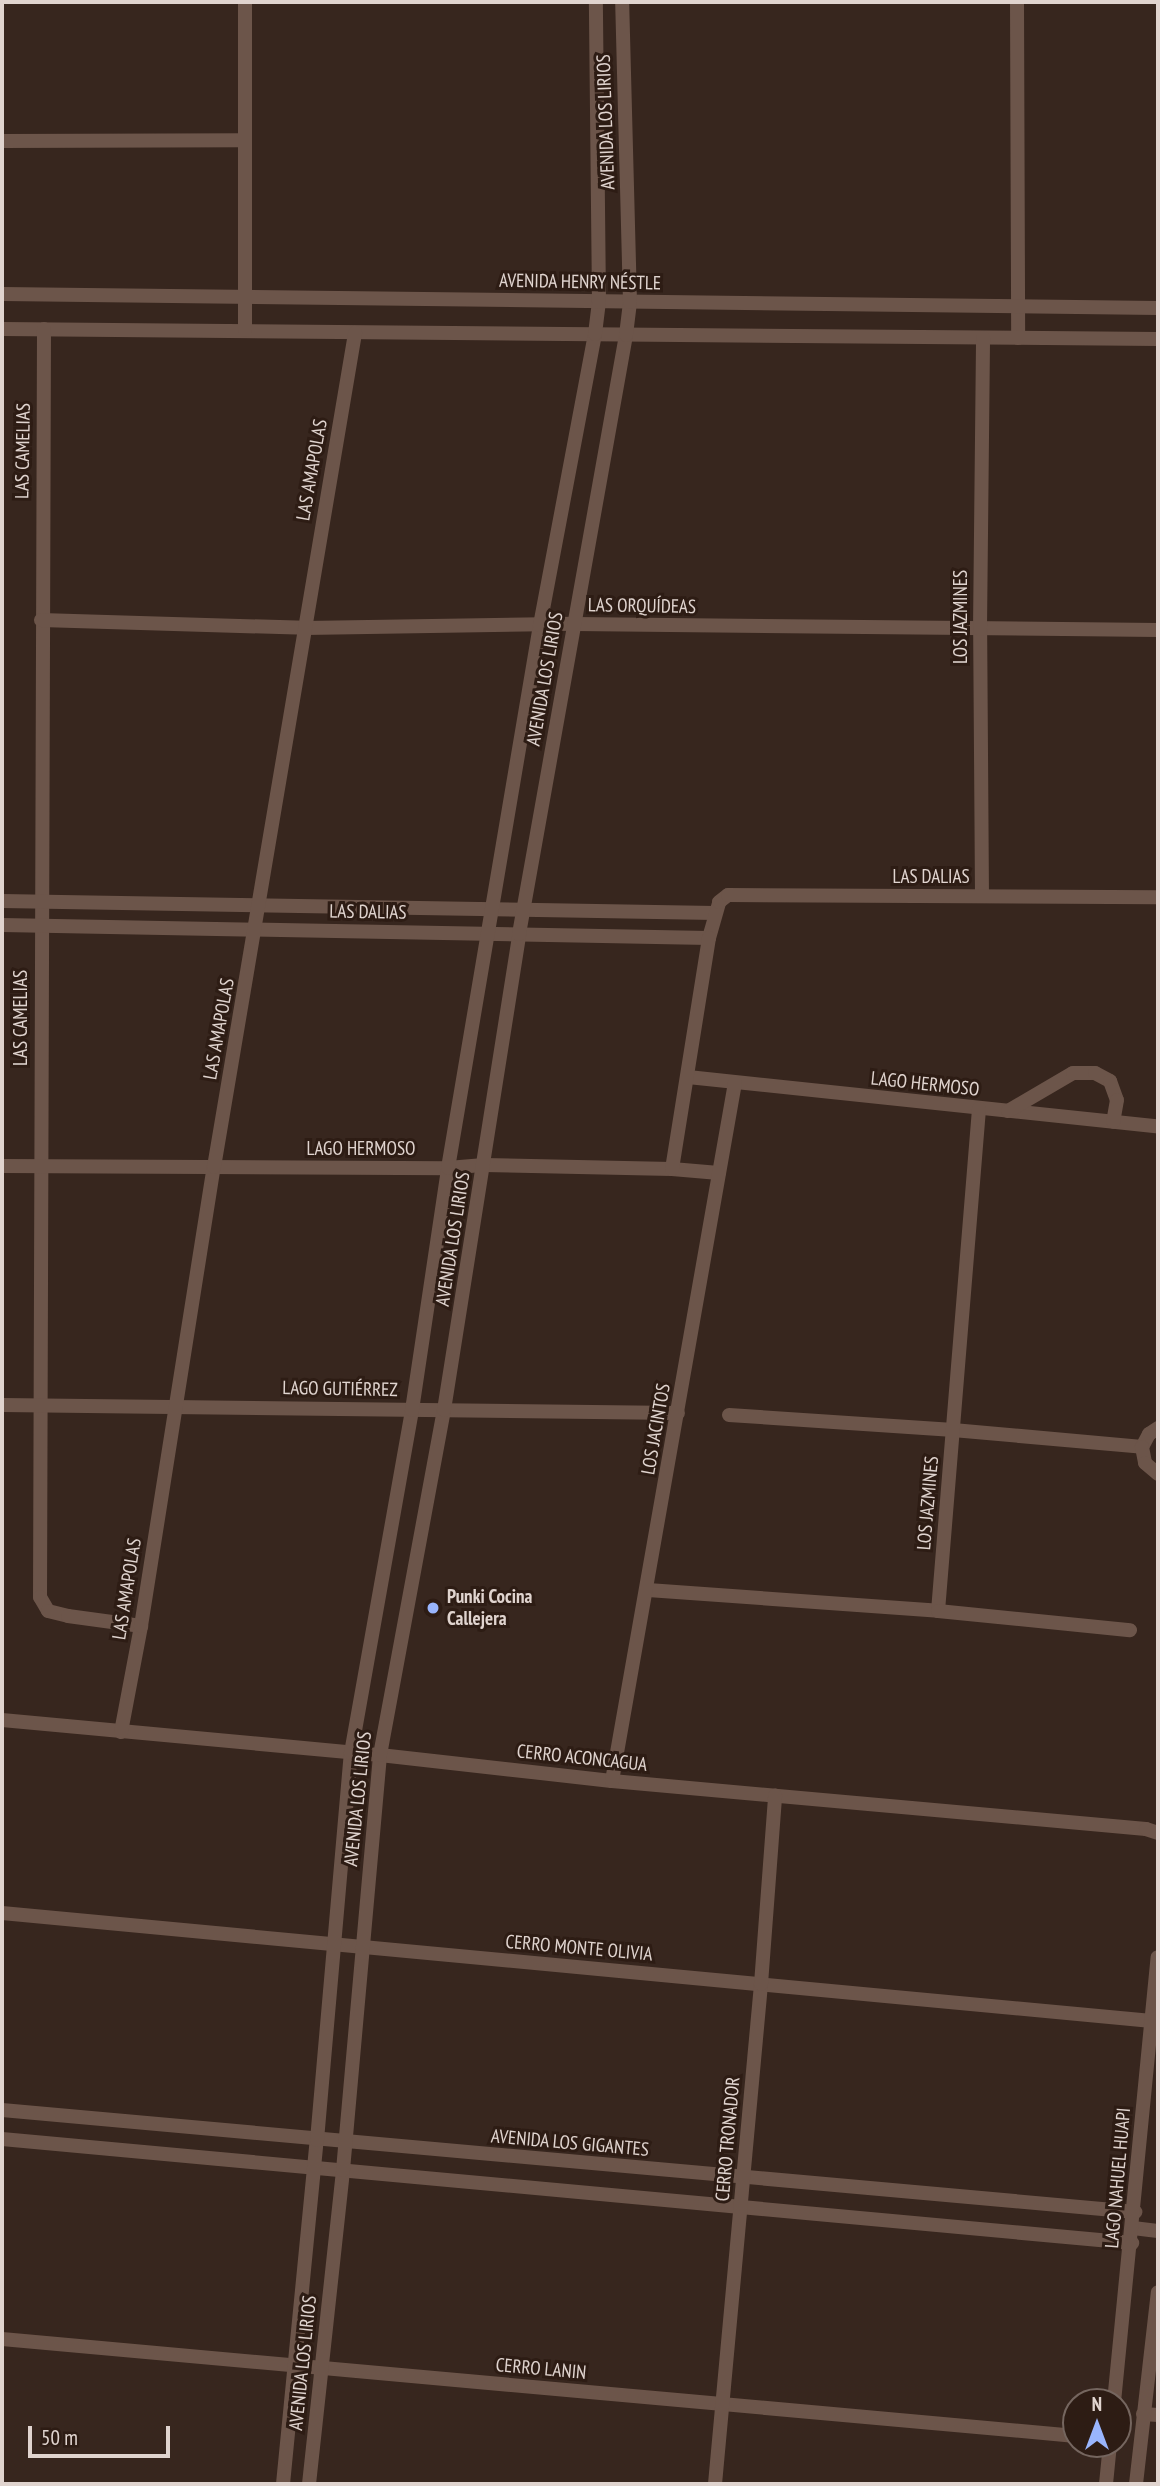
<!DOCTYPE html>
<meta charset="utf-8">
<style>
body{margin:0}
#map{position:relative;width:1160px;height:2486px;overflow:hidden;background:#37261e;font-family:"PT Sans Narrow",sans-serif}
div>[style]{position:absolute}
.minor>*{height:14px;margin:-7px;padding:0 7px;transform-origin:7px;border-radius:7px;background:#6c554a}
.dots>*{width:19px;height:19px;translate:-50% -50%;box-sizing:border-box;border:4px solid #2d1c14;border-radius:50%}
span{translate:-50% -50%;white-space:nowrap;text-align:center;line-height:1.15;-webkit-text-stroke:6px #2d1c14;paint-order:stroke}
.street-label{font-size:19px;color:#e0d4cf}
.poi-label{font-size:19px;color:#e0d4cf;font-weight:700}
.left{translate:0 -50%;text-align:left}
.frame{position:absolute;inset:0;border:4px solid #e0d4cf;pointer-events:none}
.north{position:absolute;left:1062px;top:2388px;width:70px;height:70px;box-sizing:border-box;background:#2d1c14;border:2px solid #75665f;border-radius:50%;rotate:0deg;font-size:19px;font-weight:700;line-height:28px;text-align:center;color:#e0d4cf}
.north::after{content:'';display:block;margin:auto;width:24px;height:32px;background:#99b5fd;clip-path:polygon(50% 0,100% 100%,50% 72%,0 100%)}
.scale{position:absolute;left:28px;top:2426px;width:142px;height:32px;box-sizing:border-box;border:4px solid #e0d4cf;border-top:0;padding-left:9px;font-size:21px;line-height:24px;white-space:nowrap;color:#e0d4cf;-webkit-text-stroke:5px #2d1c14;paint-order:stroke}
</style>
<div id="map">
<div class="minor">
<div style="left:1017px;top:2px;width:336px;rotate:89.8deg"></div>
<div style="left:2px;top:141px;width:242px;rotate:-0.2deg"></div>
<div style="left:2px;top:294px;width:1156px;rotate:0.69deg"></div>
<div style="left:2px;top:329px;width:1156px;rotate:0.5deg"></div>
<div style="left:44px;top:329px;width:1268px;rotate:90.18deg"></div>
<div style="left:40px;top:1597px;width:16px;rotate:60deg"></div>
<div style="left:48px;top:1611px;width:21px;rotate:14deg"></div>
<div style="left:68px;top:1616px;width:74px;rotate:7.8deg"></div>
<div style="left:245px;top:330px;width:328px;rotate:-90deg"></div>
<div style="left:41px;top:620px;width:264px;rotate:1.7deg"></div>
<div style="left:305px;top:628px;width:269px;rotate:-0.9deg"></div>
<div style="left:574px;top:624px;width:584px;rotate:0.59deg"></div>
<div style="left:982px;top:896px;width:267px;rotate:-90.4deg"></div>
<div style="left:980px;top:629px;width:291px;rotate:-89.4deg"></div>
<div style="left:2px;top:901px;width:713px;rotate:0.96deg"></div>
<div style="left:2px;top:925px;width:707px;rotate:1.05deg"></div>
<div style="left:709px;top:938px;width:37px;rotate:-74deg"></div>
<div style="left:719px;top:902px;width:11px;rotate:-38deg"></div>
<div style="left:728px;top:895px;width:430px;rotate:0.3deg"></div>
<div style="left:688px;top:1077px;width:473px;rotate:6deg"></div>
<div style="left:1008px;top:1111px;width:75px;rotate:-30.3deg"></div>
<div style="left:1073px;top:1073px;width:22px"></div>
<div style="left:1095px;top:1073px;width:17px;rotate:28deg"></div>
<div style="left:1110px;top:1081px;width:20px;rotate:70deg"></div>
<div style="left:1117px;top:1100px;width:22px;rotate:100deg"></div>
<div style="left:2px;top:1166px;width:446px;rotate:0.3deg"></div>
<div style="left:448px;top:1168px;width:36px;rotate:-5deg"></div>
<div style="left:484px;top:1165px;width:188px;rotate:1.2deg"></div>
<div style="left:672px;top:1169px;width:47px;rotate:4.9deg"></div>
<div style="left:672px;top:1169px;width:234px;rotate:-80.9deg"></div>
<div style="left:2px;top:1405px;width:676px;rotate:0.68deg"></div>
<div style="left:729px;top:1415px;width:225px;rotate:3.8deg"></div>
<div style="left:953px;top:1430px;width:190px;rotate:5.1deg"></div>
<div style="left:1158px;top:1428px;width:11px;rotate:146deg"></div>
<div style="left:1149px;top:1434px;width:15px;rotate:118deg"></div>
<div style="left:1142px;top:1447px;width:16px;rotate:79deg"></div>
<div style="left:1145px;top:1463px;width:17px;rotate:40deg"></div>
<div style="left:648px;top:1590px;width:291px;rotate:4.1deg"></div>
<div style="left:938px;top:1611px;width:504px;rotate:-85.33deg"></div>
<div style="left:938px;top:1611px;width:193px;rotate:5.7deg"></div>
<div style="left:2px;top:1720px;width:380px;rotate:5.3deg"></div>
<div style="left:380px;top:1755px;width:233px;rotate:6.4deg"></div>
<div style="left:612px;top:1781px;width:536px;rotate:5.14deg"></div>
<div style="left:1146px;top:1829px;width:13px;rotate:18deg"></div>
<div style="left:121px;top:1732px;width:108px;rotate:-79.3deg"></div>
<div style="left:141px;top:1626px;width:465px;rotate:-81deg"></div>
<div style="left:214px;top:1167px;width:846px;rotate:-80.4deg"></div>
<div style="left:612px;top:1781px;width:709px;rotate:-80.01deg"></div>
<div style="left:2px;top:1913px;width:1155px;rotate:5.37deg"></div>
<div style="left:2px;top:2110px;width:1138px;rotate:5.14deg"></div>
<div style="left:2px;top:2139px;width:1135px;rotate:5.26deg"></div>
<div style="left:1133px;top:2228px;width:25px;rotate:7deg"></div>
<div style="left:2px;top:2339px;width:1078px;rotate:5.16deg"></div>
<div style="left:1114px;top:2402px;width:447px;rotate:-84.4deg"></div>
<div style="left:1143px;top:2414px;width:15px;rotate:4deg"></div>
<div style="left:283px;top:2484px;width:346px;rotate:-84.4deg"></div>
<div style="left:317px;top:2140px;width:388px;rotate:-85deg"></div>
<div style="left:351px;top:1753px;width:348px;rotate:-79.9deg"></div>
<div style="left:412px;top:1410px;width:245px;rotate:-81.5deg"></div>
<div style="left:448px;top:1168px;width:551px;rotate:-80.38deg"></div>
<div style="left:540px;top:625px;width:296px;rotate:-79.3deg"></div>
<div style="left:595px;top:334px;width:32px;rotate:-83deg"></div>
<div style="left:599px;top:302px;width:300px;rotate:-90.6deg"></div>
<div style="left:309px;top:2484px;width:316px;rotate:-83.8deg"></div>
<div style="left:343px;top:2170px;width:417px;rotate:-84.9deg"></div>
<div style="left:380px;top:1755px;width:351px;rotate:-79.5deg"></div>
<div style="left:444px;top:1410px;width:482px;rotate:-81deg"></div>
<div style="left:519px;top:934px;width:608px;rotate:-79.87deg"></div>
<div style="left:626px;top:335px;width:33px;rotate:-83deg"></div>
<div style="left:630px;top:302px;width:300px;rotate:-91.5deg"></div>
<div style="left:715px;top:2484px;width:502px;rotate:-84.74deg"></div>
<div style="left:761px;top:1984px;width:189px;rotate:-85.7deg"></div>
<div style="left:1106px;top:2484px;width:40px;rotate:-84.3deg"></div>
<div style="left:1136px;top:2484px;width:193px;rotate:-83.5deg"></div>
</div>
<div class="dots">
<div style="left:433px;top:1608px;background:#99b5fd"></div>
</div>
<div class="street-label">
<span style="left:606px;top:122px;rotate:-92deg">AVENIDA LOS LIRIOS</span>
<span style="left:580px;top:282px;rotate:1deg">AVENIDA HENRY NÉSTLE</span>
<span style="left:23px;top:451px;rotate:-89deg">LAS CAMELIAS</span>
<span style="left:312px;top:470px;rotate:-80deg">LAS AMAPOLAS</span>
<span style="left:642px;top:606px;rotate:1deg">LAS ORQUÍDEAS</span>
<span style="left:961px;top:617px;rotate:-90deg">LOS JAZMINES</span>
<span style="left:545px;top:679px;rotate:-80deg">AVENIDA LOS LIRIOS</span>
<span style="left:931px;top:877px">LAS DALIAS</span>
<span style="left:368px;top:912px;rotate:1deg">LAS DALIAS</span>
<span style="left:21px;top:1018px;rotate:-90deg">LAS CAMELIAS</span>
<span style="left:219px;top:1029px;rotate:-80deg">LAS AMAPOLAS</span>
<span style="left:925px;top:1084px;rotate:6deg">LAGO HERMOSO</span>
<span style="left:361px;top:1149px">LAGO HERMOSO</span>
<span style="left:453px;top:1239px;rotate:-81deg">AVENIDA LOS LIRIOS</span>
<span style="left:340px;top:1389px;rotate:1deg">LAGO GUTIÉRREZ</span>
<span style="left:656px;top:1429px;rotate:-80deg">LOS JACINTOS</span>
<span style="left:928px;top:1503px;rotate:-85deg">LOS JAZMINES</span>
<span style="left:127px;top:1589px;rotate:-81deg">LAS AMAPOLAS</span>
<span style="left:582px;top:1758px;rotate:6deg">CERRO ACONCAGUA</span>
<span style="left:358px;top:1799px;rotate:-84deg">AVENIDA LOS LIRIOS</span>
<span style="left:579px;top:1948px;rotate:5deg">CERRO MONTE OLIVIA</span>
<span style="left:728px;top:2139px;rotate:-85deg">CERRO TRONADOR</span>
<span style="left:570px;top:2143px;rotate:5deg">AVENIDA LOS GIGANTES</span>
<span style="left:1118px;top:2178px;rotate:-85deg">LAGO NAHUEL HUAPI</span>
<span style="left:303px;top:2363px;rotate:-84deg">AVENIDA LOS LIRIOS</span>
<span style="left:541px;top:2369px;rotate:5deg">CERRO LANIN</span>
</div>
<div class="poi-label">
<span class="left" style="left:447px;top:1608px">Punki Cocina<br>Callejera</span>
</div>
<div class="frame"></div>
<div class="north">N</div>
<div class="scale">50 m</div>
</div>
